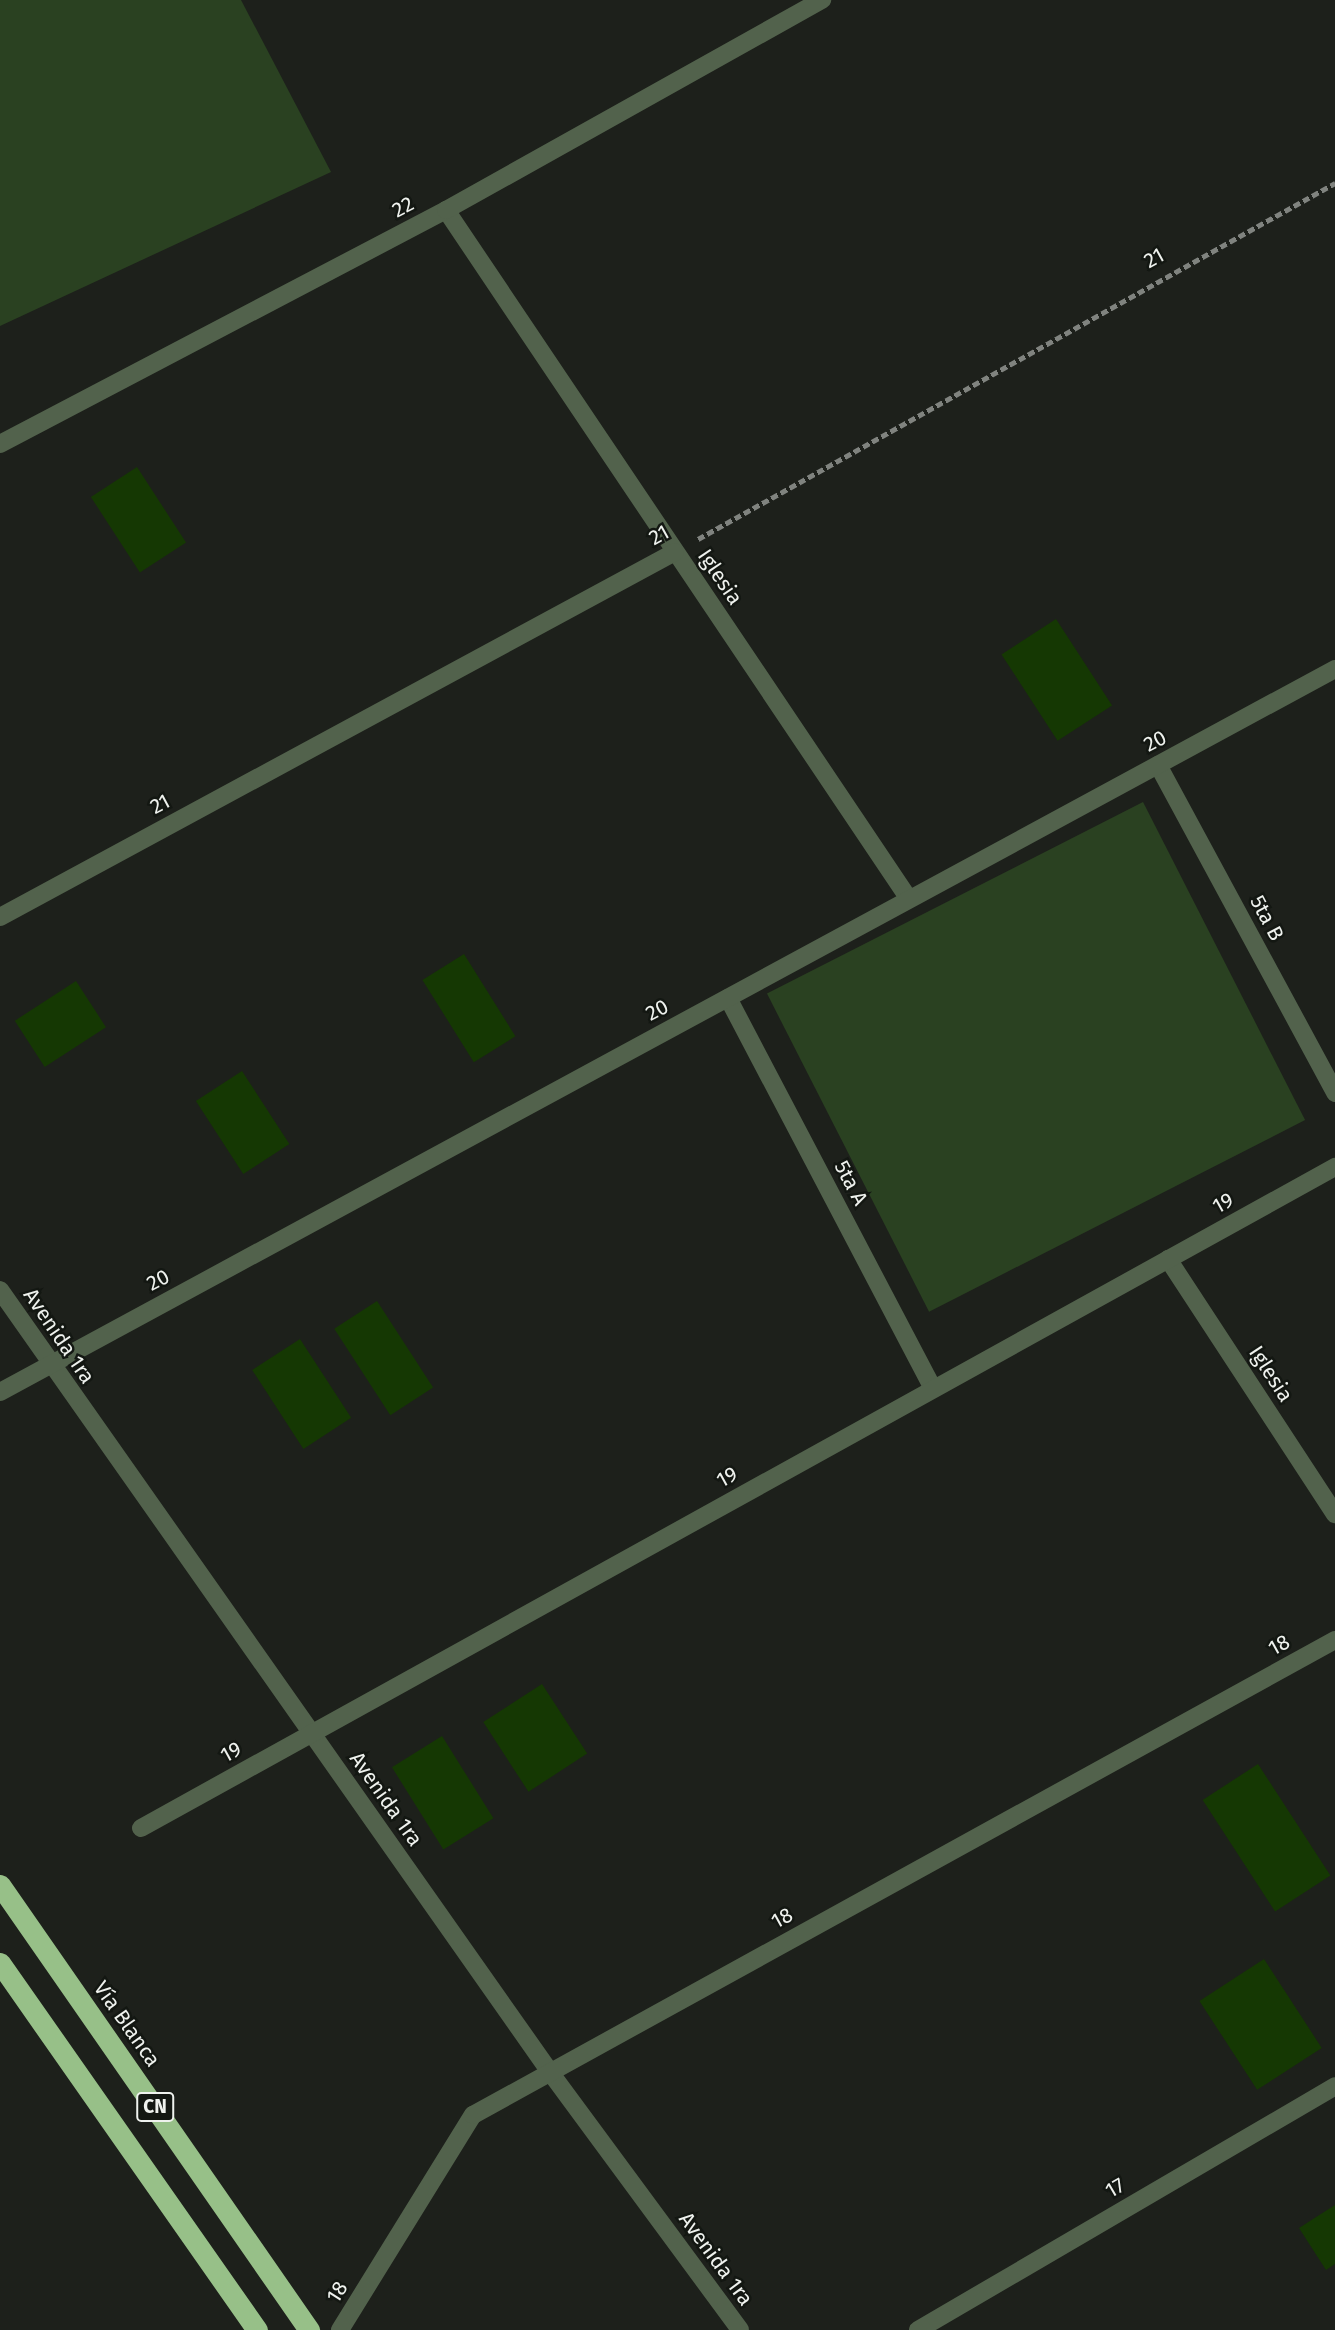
<!DOCTYPE html>
<meta charset="utf-8">
<style>
body{margin:0}
#map{position:relative;width:1335px;height:2330px;overflow:hidden;background:#1d201b;font-family:"Fira Sans",sans-serif}
div>[style]{position:absolute}
.green>*{inset:0;background:#2a4121;transform-origin:0 0}
.building>*{inset:0;background:#153803;transform-origin:0 0}
.path>*{height:4.5px;margin-top:-2.25px;transform-origin:0;background:repeating-linear-gradient(90deg,#80837f 0 7px,transparent 0 10.5px)}
.street>*{height:18px;margin:-9px;padding:0 9px;transform-origin:9px;border-radius:9px;background:#52624c}
.highway>*{height:21px;margin:-10.5px;padding:0 10.5px;transform-origin:10.5px;border-radius:10.5px;background:#97c088}
span{translate:-50% -50%;white-space:nowrap;text-align:center;line-height:1.15;-webkit-text-stroke:5px #131712;paint-order:stroke}
.shield-label span{padding:2px 5px;background:#131712;border:2px solid;border-radius:5px;-webkit-text-stroke-width:0}
.shield-label{font-size:19px;color:#eff2ee;font-weight:700}
.street-label{font-size:21px;color:#eff2ee}
</style>
<div id="map">
<div class="green">
<div style="clip-path:polygon(0 0,241px 0,331px 172px,0 326px)"></div>
<div style="left:1143px;top:802px;width:357px;height:422px;rotate:63deg"></div>
</div>
<div class="building">
<div style="left:137px;top:467px;width:90px;height:55px;rotate:57deg"></div>
<div style="left:1056px;top:619px;width:103px;height:65px;rotate:57deg"></div>
<div style="left:464px;top:954px;width:97px;height:49px;rotate:58deg"></div>
<div style="left:76px;top:981px;width:55px;height:73px;rotate:57deg"></div>
<div style="left:242px;top:1071px;width:87px;height:55px;rotate:57deg"></div>
<div style="left:377px;top:1301px;width:103px;height:51px;rotate:57deg"></div>
<div style="left:300px;top:1339px;width:94px;height:57px;rotate:57deg"></div>
<div style="left:542px;top:1684px;width:83px;height:70px;rotate:57deg"></div>
<div style="left:442px;top:1736px;width:97px;height:59px;rotate:58deg"></div>
<div style="left:1258px;top:1764px;width:133px;height:66px;rotate:57deg"></div>
<div style="left:1264px;top:1959px;width:106px;height:77px;rotate:57deg"></div>
<div style="clip-path:polygon(1335px 2205px,1335px 2264px,1326px 2270px,1299px 2228px)"></div>
</div>
<div class="path">
<div style="left:698px;top:539px;width:730px;rotate:-29.2deg"></div>
</div>
<div class="street">
<div style="left:446px;top:210px;width:830px;rotate:56.1deg"></div>
<div style="left:0;top:444px;width:504px;rotate:-27.68deg"></div>
<div style="left:446px;top:210px;width:431px;rotate:-29.2deg"></div>
<div style="left:1158px;top:765px;width:373px;rotate:61.6deg"></div>
<div style="left:0;top:917px;width:767px;rotate:-28.4deg"></div>
<div style="left:728px;top:998px;width:441px;rotate:62.3deg"></div>
<div style="left:1168px;top:1259px;width:305px;rotate:56.8deg"></div>
<div style="left:0;top:1290px;width:956px;rotate:54.88deg"></div>
<div style="left:550px;top:2072px;width:320px;rotate:53.6deg"></div>
<div style="left:0;top:1392px;width:1518px;rotate:-28.44deg"></div>
<div style="left:141px;top:1828px;width:1365px;rotate:-28.97deg"></div>
<div style="left:340px;top:2330px;width:253px;rotate:-58.3deg"></div>
<div style="left:473px;top:2115px;width:984px;rotate:-28.86deg"></div>
<div style="left:918px;top:2330px;width:483px;rotate:-30.3deg"></div>
</div>
<div class="highway">
<div style="left:0;top:1885px;width:542px;rotate:55.22deg"></div>
<div style="left:0;top:1963px;width:448px;rotate:55deg"></div>
</div>
<div class="shield-label">
<span style="left:155px;top:2107px">CN</span>
</div>
<div class="street-label">
<span style="left:403px;top:207px;rotate:-28deg">22</span>
<span style="left:1154px;top:258px;rotate:-29deg">21</span>
<span style="left:659px;top:535px;rotate:-29deg">21</span>
<span style="left:720px;top:577px;rotate:56deg">Iglesia</span>
<span style="left:1155px;top:741px;rotate:-28deg">20</span>
<span style="left:160px;top:804px;rotate:-28deg">21</span>
<span style="left:1267px;top:918px;rotate:62deg">5ta B</span>
<span style="left:657px;top:1010px;rotate:-28deg">20</span>
<span style="left:851px;top:1183px;rotate:62deg">5ta A</span>
<span style="left:1223px;top:1203px;rotate:-29deg">19</span>
<span style="left:158px;top:1280px;rotate:-28deg">20</span>
<span style="left:59px;top:1336px;rotate:56deg">Avenida 1ra</span>
<span style="left:1271px;top:1374px;rotate:57deg">Iglesia</span>
<span style="left:727px;top:1477px;rotate:-29deg">19</span>
<span style="left:1279px;top:1645px;rotate:-29deg">18</span>
<span style="left:231px;top:1752px;rotate:-29deg">19</span>
<span style="left:386px;top:1799px;rotate:55deg">Avenida 1ra</span>
<span style="left:782px;top:1918px;rotate:-29deg">18</span>
<span style="left:127px;top:2024px;rotate:55deg">Vía Blanca</span>
<span style="left:1115px;top:2188px;rotate:-30deg">17</span>
<span style="left:716px;top:2259px;rotate:54deg">Avenida 1ra</span>
<span style="left:337px;top:2292px;rotate:-58deg">18</span>
</div>
</div>
